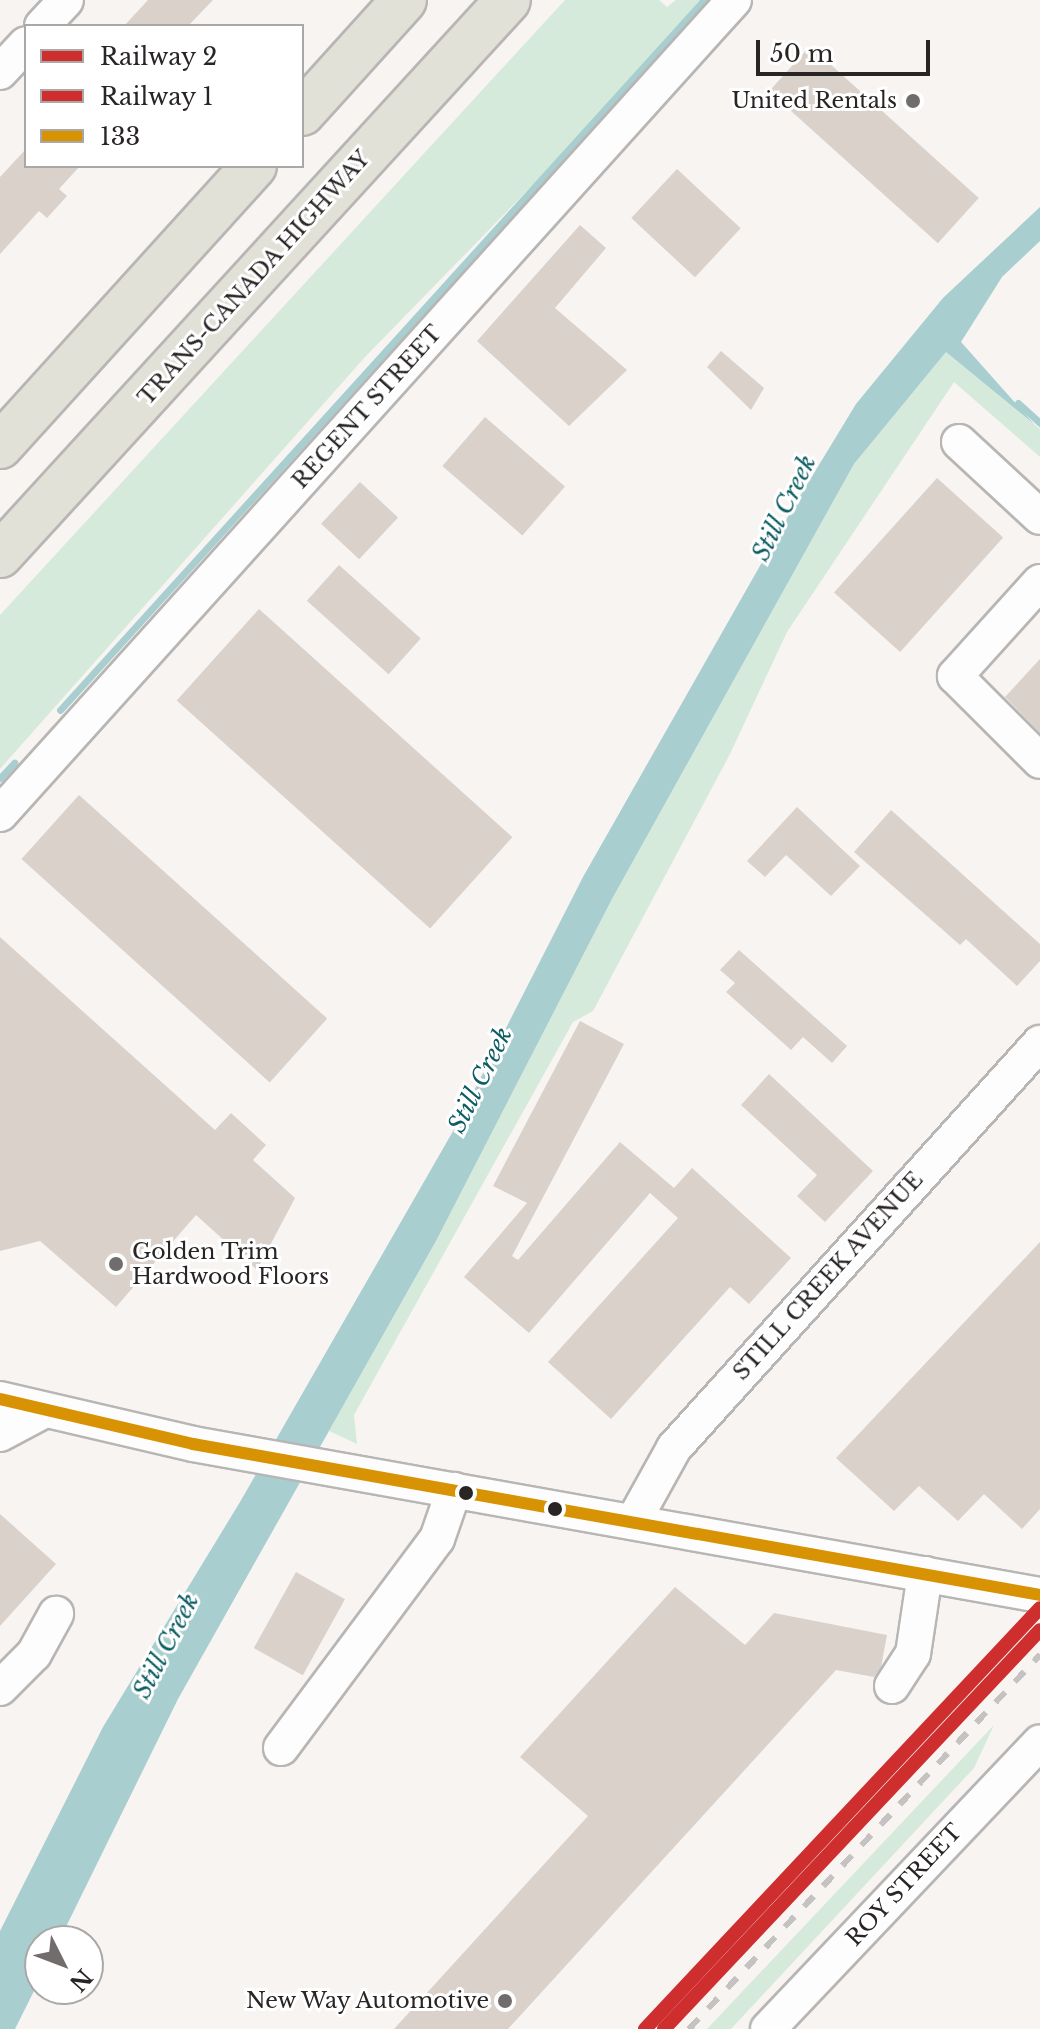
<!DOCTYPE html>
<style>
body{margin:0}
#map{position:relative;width:1040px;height:2029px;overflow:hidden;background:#f7f4f2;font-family:"Libre Baskerville",serif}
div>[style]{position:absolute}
.green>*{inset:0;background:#d6eadb}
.water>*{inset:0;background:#a8ced0}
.stream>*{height:7px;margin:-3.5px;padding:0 3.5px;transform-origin:3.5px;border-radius:3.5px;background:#a8ced0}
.building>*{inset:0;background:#dad1cb;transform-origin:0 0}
.roads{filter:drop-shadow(2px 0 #b8b6b4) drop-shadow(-2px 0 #b8b6b4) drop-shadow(0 2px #b8b6b4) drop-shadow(0 -2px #b8b6b4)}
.minor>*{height:34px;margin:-17px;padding:0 17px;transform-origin:17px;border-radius:17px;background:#fefdfd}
.highway>*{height:44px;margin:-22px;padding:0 22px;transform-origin:22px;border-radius:22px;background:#e2e1d7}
.rail>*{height:6px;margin-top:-3px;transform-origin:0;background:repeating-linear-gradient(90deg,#c4c3c2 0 14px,transparent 0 28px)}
.bus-1>*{height:12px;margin:-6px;padding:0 6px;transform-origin:6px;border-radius:6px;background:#d89305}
.rail-1>*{height:14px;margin:-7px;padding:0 7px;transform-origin:7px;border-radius:7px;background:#cf2e2f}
.rail-2>*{height:14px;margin:-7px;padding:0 7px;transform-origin:7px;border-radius:7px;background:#cf2e2f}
.dots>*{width:22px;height:22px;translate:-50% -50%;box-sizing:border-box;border:4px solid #fff;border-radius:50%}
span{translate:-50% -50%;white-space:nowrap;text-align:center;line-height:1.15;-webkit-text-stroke:6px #fff;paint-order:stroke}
.poi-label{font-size:22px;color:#282524}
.right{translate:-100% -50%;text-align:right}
.left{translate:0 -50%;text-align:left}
.street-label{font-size:22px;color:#282524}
.water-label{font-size:24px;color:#0c5d62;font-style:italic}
.legend{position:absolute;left:24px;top:24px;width:280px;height:144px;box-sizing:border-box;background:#fff;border:2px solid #a9a8a7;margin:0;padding:10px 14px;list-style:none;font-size:24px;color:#282524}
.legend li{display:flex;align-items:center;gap:16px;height:40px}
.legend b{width:40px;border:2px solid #a9a8a7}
.north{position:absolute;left:24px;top:1925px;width:80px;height:80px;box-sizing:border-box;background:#fff;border:2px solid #a9a8a7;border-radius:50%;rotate:132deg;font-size:22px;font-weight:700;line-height:32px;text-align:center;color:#282524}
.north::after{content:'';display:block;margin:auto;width:28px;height:36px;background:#706d6c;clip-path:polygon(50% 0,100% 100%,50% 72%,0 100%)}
.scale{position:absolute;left:756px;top:40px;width:174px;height:36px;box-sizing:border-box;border:4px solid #282524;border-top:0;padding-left:10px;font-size:24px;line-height:28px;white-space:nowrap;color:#282524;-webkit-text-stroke:6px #fff;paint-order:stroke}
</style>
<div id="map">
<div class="green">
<div style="clip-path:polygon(565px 0,659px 0,667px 7px,676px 0,713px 0,365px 357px,0 769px,0 615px)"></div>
<div style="clip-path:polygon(946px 352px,1040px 429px,1040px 457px,954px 382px,787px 632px,730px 754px,593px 1011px,573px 1022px,354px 1415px,357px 1444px,329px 1431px,436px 1241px,612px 899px,854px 464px)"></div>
<div style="clip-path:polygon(994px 1725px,974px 1768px,731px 2029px,707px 2029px)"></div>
</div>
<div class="water">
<div style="clip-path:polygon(1040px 207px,1040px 241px,1002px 277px,961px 342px,1034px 424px,946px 352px,854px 464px,612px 899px,436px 1241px,178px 1699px,59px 1941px,40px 1941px,40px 1979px,15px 2029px,0 2029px,0 1931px,103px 1727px,240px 1502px,456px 1126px,583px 877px,794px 506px,856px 404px,943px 298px)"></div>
</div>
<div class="stream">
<div style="left:1018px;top:403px;width:30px;rotate:42deg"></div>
<div style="left:60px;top:710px;width:959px;rotate:-47.79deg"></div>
<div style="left:0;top:778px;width:21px;rotate:-47deg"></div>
</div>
<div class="building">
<div style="clip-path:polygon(148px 0,213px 0,188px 26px,124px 26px)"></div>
<div style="left:810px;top:46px;width:227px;height:61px;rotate:42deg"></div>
<div style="clip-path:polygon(26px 149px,26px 166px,80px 166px,59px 189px,67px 196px,47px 218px,39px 211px,0 254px,0 177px)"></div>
<div style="left:677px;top:169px;width:87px;height:67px;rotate:43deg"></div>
<div style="clip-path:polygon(580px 225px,606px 248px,555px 308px,627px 370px,569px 426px,477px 341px)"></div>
<div style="clip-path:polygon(721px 351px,764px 388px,751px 410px,707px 367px)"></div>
<div style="left:485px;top:417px;width:106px;height:65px;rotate:41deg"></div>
<div style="left:937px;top:478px;width:89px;height:154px;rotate:42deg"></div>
<div style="left:360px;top:482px;width:52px;height:57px;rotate:43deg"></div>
<div style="left:339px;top:565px;width:110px;height:48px;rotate:42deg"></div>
<div style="left:259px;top:609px;width:341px;height:123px;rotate:42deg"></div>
<div style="clip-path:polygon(1040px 659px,1040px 733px,1005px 697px)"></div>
<div style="left:79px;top:795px;width:334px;height:86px;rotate:42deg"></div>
<div style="clip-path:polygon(797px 807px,860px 866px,831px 896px,786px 855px,765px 877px,747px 861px)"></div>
<div style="clip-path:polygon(891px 810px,1040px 944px,1040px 961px,1017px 986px,966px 939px,960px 945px,854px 852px)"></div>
<div style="clip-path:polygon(0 937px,215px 1130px,231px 1113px,266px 1145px,253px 1160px,295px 1198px,257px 1270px,196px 1215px,116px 1307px,40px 1241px,0 1251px)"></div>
<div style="clip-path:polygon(739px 950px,847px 1046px,832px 1063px,803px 1037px,791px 1050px,726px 992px,735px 983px,720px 970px)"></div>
<div style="clip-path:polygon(580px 1021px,624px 1044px,512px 1256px,518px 1260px,620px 1142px,674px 1188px,692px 1168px,791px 1258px,749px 1304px,730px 1287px,611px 1419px,548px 1362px,678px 1218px,650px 1193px,529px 1333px,464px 1277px,527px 1203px,493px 1186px)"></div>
<div style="clip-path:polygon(769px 1074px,873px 1171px,825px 1222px,797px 1196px,817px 1175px,741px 1105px)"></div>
<div style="clip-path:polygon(1040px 1242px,1040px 1509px,1022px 1529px,984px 1494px,958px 1521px,919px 1486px,894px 1511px,836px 1458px)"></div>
<div style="clip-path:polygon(0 1514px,56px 1564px,0 1626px)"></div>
<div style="left:296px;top:1572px;width:56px;height:87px;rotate:29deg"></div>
<div style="clip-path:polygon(675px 1587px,745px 1645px,774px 1613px,887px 1635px,881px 1667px,874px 1677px,836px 1670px,508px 2029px,394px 2029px,588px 1816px,520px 1757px)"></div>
</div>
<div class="roads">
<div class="minor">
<div style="left:42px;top:26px;width:35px;rotate:-47deg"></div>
<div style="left:0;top:72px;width:38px;rotate:-47deg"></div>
<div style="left:959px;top:442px;width:110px;rotate:42.8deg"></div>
<div style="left:1040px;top:582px;width:127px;rotate:132.1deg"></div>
<div style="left:955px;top:676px;width:120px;rotate:45deg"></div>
<div style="left:0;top:814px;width:1096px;rotate:-47.96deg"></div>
<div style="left:0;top:1399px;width:198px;rotate:13.1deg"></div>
<div style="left:193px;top:1444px;width:860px;rotate:10.11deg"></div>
<div style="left:0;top:1434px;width:49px;rotate:-28.1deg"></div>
<div style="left:633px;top:1522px;width:85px;rotate:-61deg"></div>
<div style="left:674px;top:1448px;width:546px;rotate:-47.9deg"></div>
<div style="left:892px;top:1686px;width:38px;rotate:-57deg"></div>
<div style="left:913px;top:1654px;width:81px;rotate:-81.5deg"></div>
<div style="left:0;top:1688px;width:48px;rotate:-45deg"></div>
<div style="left:34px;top:1654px;width:46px;rotate:-61.2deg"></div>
<div style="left:281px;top:1748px;width:261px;rotate:-53.3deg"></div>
<div style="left:437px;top:1539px;width:52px;rotate:-70.9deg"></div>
<div style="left:768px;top:2029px;width:395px;rotate:-46.5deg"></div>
</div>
<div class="highway">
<div style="left:302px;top:113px;width:152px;rotate:-47.9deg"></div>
<div style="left:0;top:446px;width:378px;rotate:-47.8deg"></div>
<div style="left:0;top:555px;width:752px;rotate:-47.53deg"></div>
</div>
</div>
<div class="rail">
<div style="left:689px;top:2029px;width:513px;rotate:-46.82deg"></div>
</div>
<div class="bus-1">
<div style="left:0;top:1399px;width:198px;rotate:13.1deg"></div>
<div style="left:193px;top:1444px;width:860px;rotate:10.11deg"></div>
</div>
<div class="rail-1">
<div style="left:645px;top:2029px;width:577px;rotate:-46.82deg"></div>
</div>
<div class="rail-2">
<div style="left:664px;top:2029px;width:548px;rotate:-46.7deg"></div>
</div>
<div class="dots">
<div style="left:913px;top:101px;background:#706d6c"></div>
<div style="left:116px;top:1264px;background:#706d6c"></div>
<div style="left:466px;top:1493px;background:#282524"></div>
<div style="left:555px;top:1509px;background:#282524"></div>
<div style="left:505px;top:2001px;background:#706d6c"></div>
</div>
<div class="poi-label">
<span class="right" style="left:897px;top:101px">United Rentals</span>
<span class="left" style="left:132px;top:1264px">Golden Trim<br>Hardwood Floors</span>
<span class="right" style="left:489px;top:2001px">New Way Automotive</span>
</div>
<div class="street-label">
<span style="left:254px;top:278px;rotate:-48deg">TRANS-CANADA HIGHWAY</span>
<span style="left:367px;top:407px;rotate:-48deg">REGENT STREET</span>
<span style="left:828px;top:1276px;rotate:-48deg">STILL CREEK AVENUE</span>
<span style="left:904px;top:1885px;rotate:-47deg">ROY STREET</span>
</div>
<div class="water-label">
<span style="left:784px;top:508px;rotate:-64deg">Still Creek</span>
<span style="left:480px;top:1080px;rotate:-64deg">Still Creek</span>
<span style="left:166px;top:1646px;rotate:-63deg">Still Creek</span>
</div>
<ul class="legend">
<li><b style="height:10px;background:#cf2e2f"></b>Railway 2</li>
<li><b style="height:10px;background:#cf2e2f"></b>Railway 1</li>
<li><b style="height:10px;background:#d89305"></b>133</li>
</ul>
<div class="north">N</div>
<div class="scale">50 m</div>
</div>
